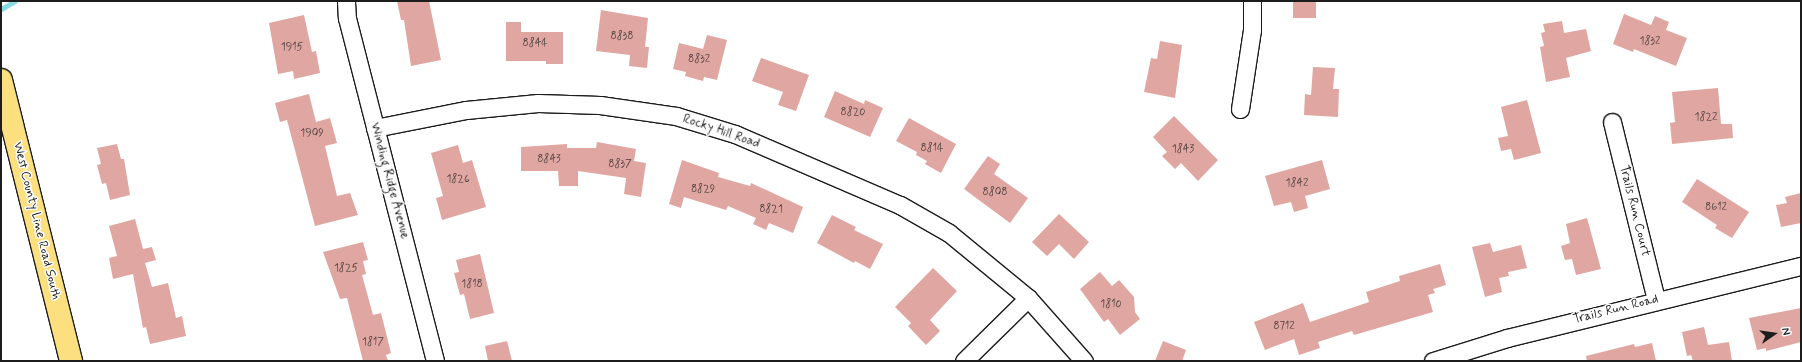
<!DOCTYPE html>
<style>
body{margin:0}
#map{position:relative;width:1802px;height:362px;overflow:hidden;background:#fff;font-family:Mynerve,sans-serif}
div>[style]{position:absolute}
.stream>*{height:5px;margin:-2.5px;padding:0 2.5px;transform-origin:2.5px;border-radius:2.5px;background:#89dae3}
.building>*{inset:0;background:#e0a6a1;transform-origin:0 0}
.roads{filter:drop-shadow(1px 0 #1c1c1c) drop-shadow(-1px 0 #1c1c1c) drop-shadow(0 1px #1c1c1c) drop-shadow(0 -1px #1c1c1c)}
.street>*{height:17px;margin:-8.5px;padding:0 8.5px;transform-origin:8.5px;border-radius:8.5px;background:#fff}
.primary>*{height:22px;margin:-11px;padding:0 11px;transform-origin:11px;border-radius:11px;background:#fce080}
span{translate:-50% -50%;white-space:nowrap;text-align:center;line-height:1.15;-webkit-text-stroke:3px #fff;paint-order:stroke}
.number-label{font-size:11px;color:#4d3e3d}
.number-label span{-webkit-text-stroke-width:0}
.street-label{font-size:13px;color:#1c1c1c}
.frame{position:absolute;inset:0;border:2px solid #1c1c1c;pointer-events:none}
.north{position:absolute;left:1754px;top:314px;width:40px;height:40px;-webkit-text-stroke:3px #fff;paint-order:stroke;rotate:77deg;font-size:11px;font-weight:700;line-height:16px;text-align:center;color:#1c1c1c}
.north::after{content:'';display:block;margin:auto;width:14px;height:18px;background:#1c1c1c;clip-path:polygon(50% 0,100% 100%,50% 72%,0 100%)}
</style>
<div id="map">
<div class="stream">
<div style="left:1px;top:9px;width:16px;rotate:-30deg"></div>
</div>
<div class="building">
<div style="clip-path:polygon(397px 1px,429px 1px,441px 60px,411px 66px,404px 20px,401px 20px)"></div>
<div style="left:1293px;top:1px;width:23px;height:17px"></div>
<div style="clip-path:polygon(601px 10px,648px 18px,645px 47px,649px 47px,647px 68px,629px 66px,630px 55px,596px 51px)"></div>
<div style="clip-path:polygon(1624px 14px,1651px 25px,1655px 16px,1669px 22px,1666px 30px,1687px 38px,1676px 66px,1634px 49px,1633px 52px,1613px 44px)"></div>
<div style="clip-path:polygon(304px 15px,312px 52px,316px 51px,320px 73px,294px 79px,293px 71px,278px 74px,269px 23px)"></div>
<div style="clip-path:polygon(1562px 21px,1564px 33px,1586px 29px,1591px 51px,1566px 58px,1570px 77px,1546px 82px,1540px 47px,1544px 46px,1541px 33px,1545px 32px,1543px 24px)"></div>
<div style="clip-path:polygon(506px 22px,521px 22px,521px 32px,563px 32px,563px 64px,546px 64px,546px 61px,506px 61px)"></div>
<div style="clip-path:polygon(707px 35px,727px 40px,717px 80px,704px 77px,703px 81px,685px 76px,686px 72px,673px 69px,679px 43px,703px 49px)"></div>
<div style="clip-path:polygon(1160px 41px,1182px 45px,1175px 98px,1144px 92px,1151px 58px,1157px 59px)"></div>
<div style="clip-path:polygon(761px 58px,809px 75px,796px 111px,778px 105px,783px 92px,752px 81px)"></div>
<div style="clip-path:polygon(1313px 67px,1335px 68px,1333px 89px,1339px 89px,1338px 117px,1304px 115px,1305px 94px,1311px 95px)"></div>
<div style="clip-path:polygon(1718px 88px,1721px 124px,1732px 124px,1733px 138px,1672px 144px,1670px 123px,1675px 122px,1672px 92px)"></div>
<div style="clip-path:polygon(835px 91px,864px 104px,865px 100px,883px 108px,870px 137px,824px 117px)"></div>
<div style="clip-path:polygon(309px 94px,316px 122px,330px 118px,337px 143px,325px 146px,337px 196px,350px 193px,358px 215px,315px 226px,287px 120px,280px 122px,275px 103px)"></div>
<div style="clip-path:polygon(1527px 100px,1541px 153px,1514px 160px,1511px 149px,1501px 151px,1498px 138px,1508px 136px,1501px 107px)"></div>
<div style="clip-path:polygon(1174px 116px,1218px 160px,1198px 181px,1181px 163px,1175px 169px,1162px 156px,1167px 152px,1153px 137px)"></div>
<div style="clip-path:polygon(909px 118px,956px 144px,941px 173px,925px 164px,927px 161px,916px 155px,917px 152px,896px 141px)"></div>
<div style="clip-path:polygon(597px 142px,636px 149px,634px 161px,646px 163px,641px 197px,624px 194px,626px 178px,578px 171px,578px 186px,559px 186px,558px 171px,521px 171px,521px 147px,567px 144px,567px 148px,596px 148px)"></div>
<div style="clip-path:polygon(117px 144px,121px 159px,124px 159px,130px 195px,110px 200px,106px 183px,102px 184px,97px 165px,101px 164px,97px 148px)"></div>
<div style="clip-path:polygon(458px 145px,463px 163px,472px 160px,486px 207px,442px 220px,436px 198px,443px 196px,431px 153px)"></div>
<div style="clip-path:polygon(988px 156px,1000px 164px,994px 174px,1028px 198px,1010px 223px,964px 189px)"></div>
<div style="clip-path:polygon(682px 160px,719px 173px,718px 177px,750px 186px,751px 183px,803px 207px,793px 233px,769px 223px,766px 230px,753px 224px,756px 218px,728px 206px,726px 210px,684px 197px,681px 208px,669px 204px)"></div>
<div style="clip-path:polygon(1322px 160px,1330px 189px,1305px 196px,1308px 208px,1294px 212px,1291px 202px,1274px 206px,1265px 176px)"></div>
<div style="clip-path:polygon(1697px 179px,1749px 212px,1732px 238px,1715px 228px,1717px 225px,1682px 202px)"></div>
<div style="clip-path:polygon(1801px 193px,1801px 223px,1781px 227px,1776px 205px,1787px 203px,1785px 197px)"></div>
<div style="clip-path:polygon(1059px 214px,1089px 242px,1074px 259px,1059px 244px,1047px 256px,1032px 242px)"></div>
<div style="clip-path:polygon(832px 215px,856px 227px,854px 230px,883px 244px,870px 269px,855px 261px,854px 263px,817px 243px)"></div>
<div style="clip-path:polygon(1587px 218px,1601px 269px,1576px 275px,1572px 259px,1565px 260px,1561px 246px,1570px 243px,1566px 224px)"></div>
<div style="clip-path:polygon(135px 219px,143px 249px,152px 247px,156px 260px,145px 263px,152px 287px,168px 283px,176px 318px,182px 316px,186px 336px,150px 344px,146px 327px,143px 328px,133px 274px,113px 279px,109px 258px,117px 256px,109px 226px)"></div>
<div style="clip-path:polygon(363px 242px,368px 260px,363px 261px,366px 274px,362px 275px,373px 315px,381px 313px,391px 353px,386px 355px,388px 361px,363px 361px,347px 298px,340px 299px,323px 252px)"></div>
<div style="clip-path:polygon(1490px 243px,1493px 252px,1521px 245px,1527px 268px,1508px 272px,1509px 276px,1499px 278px,1502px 292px,1485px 297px,1472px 247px)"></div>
<div style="clip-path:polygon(480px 254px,494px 313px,470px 319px,464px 294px,460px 295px,454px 273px,459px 272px,456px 260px)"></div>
<div style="clip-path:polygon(1440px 264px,1446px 285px,1433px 289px,1435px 293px,1428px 295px,1433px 312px,1354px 335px,1352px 331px,1318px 342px,1320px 348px,1299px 355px,1294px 339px,1265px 350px,1254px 322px,1303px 303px,1310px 322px,1369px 302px,1366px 292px,1400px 281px,1399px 276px)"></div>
<div style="clip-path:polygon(933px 268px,957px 291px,930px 320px,940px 331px,926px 345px,908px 326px,911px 323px,895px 307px)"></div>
<div style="clip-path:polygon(1100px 272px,1112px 286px,1119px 280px,1134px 297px,1135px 312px,1140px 319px,1120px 335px,1108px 319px,1104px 322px,1080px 289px)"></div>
<div style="clip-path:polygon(1801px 308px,1801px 342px,1766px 351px,1766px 348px,1757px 350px,1749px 318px)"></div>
<div style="clip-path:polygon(1704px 327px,1708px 345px,1729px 342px,1732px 361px,1693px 361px,1691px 355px,1687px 356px,1682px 332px)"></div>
<div style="clip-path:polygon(507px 341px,512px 361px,488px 361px,485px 346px)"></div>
<div style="clip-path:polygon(1163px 341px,1186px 350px,1182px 361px,1155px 361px)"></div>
<div style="clip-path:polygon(1652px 343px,1656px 361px,1587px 361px,1586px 356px,1634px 344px,1635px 347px)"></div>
</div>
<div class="roads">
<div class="street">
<div style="left:346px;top:1px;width:17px;rotate:87deg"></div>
<div style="left:347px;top:18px;width:354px;rotate:75.6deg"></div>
<div style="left:1240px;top:109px;width:80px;rotate:-81.4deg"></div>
<div style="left:1252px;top:30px;width:29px;rotate:-90deg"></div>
<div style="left:1612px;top:122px;width:183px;rotate:76.1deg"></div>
<div style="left:375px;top:128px;width:93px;rotate:-11.2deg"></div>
<div style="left:466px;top:110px;width:72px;rotate:-5.6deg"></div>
<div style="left:538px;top:103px;width:62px;rotate:1.8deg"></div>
<div style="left:600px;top:105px;width:77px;rotate:8.2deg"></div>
<div style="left:676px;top:116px;width:62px;rotate:17deg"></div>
<div style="left:735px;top:134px;width:180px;rotate:23.3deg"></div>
<div style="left:900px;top:205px;width:56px;rotate:29.7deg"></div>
<div style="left:949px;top:233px;width:102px;rotate:39.4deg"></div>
<div style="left:1028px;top:298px;width:84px;rotate:48.4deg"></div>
<div style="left:964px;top:361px;width:90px;rotate:-44.5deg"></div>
<div style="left:1433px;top:361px;width:77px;rotate:-17.3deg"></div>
<div style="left:1507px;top:338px;width:303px;rotate:-13.8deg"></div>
</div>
<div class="primary">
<div style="left:1px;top:80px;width:290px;rotate:76deg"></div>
</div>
</div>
<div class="number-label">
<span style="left:622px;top:36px">8838</span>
<span style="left:1650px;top:41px">1832</span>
<span style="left:535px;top:43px">8844</span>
<span style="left:292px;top:47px">1915</span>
<span style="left:699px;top:59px">8832</span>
<span style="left:853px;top:112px">8820</span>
<span style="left:1706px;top:117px">1822</span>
<span style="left:312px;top:133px">1909</span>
<span style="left:932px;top:148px">8814</span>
<span style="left:1183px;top:149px">1843</span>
<span style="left:549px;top:159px">8843</span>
<span style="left:620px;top:164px">8837</span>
<span style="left:458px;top:179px">1826</span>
<span style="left:1297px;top:183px">1842</span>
<span style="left:703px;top:189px">8829</span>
<span style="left:995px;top:192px">8808</span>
<span style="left:1716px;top:207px">8612</span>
<span style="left:771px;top:209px">8821</span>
<span style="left:346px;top:268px">1825</span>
<span style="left:472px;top:284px">1818</span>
<span style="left:1111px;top:304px">1810</span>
<span style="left:1284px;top:326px">8712</span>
<span style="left:373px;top:342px">1817</span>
</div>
<div class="street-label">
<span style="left:721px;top:132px;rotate:19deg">Rocky Hill Road</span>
<span style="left:389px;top:181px;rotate:75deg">Winding Ridge Avenue</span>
<span style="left:1634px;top:211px;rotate:76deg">Trails Run Court</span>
<span style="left:36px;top:221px;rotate:76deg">West County Line Road South</span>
<span style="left:1616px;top:310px;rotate:-14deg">Trails Run Road</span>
</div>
<div class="frame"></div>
<div class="north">N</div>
</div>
